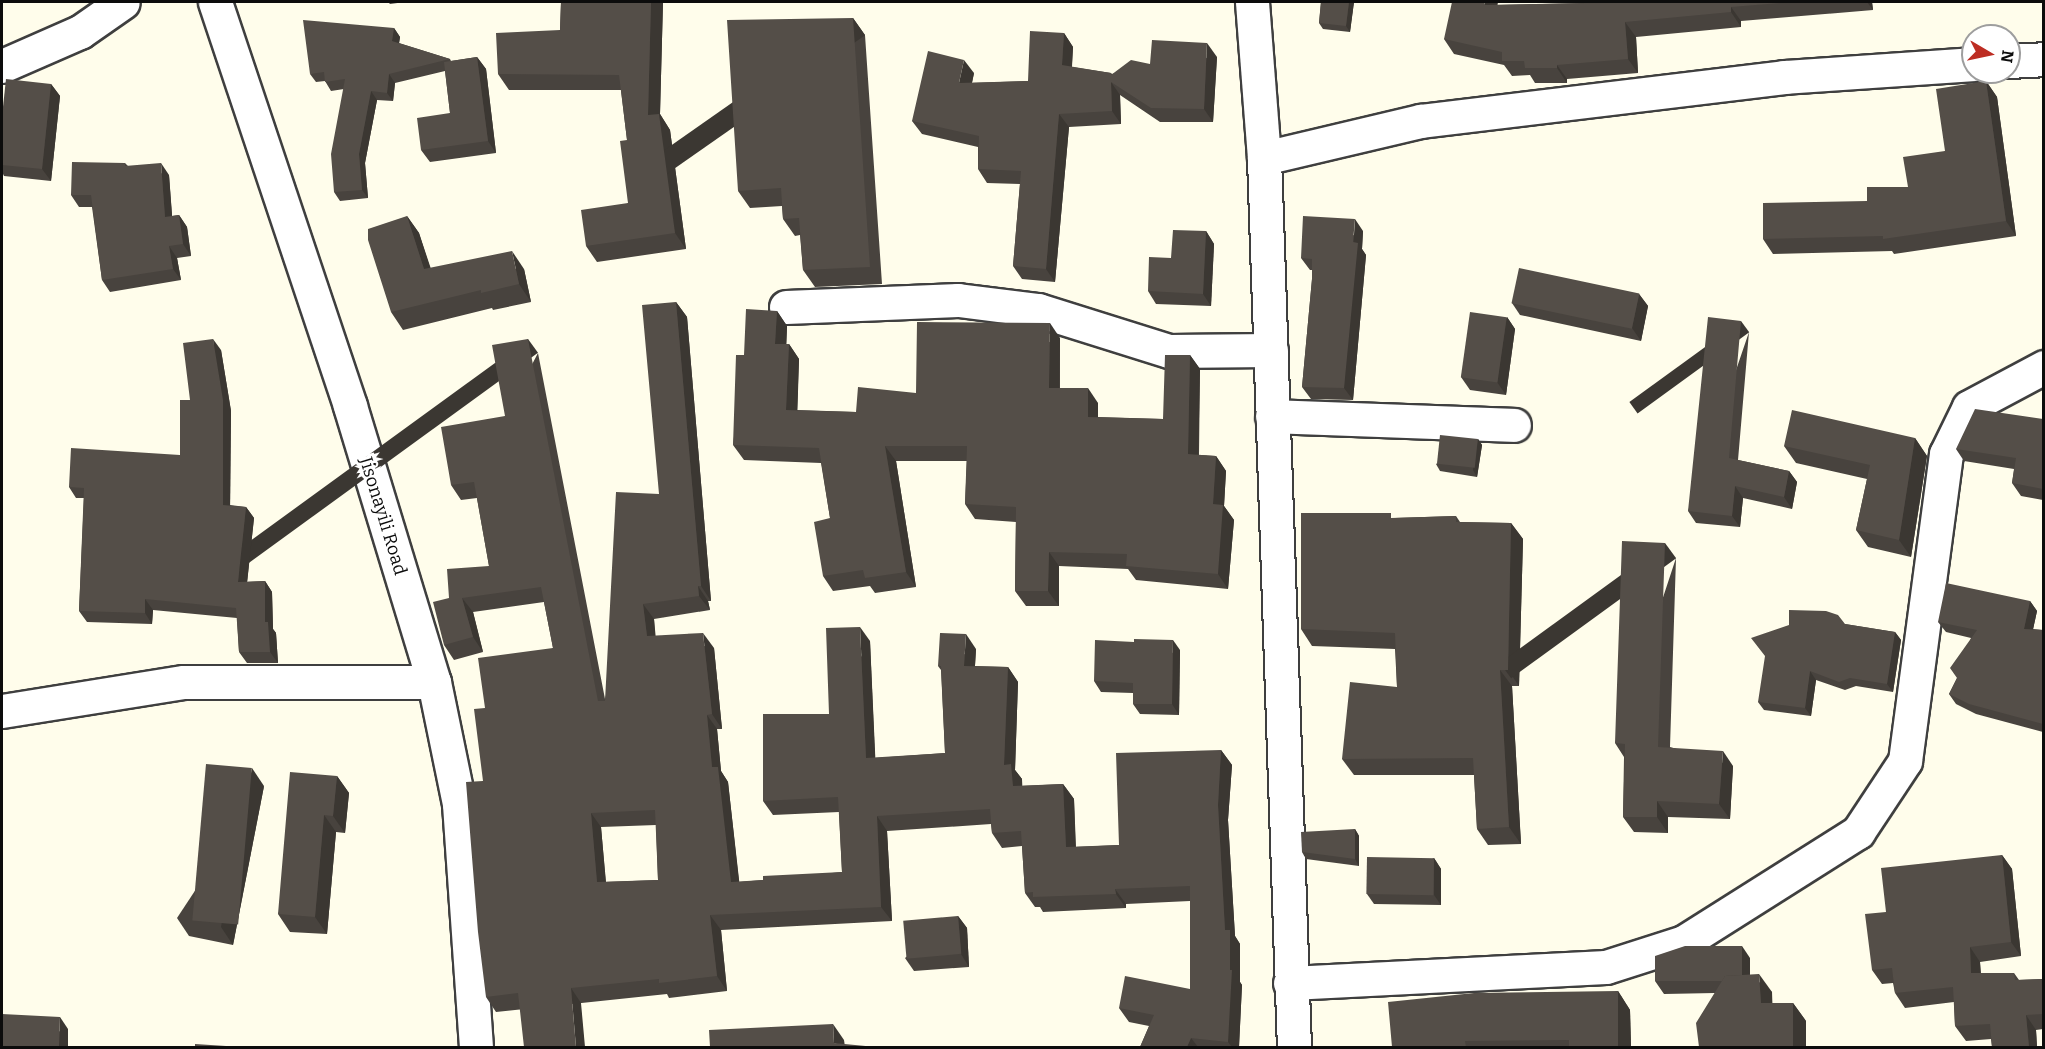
<!DOCTYPE html>
<style>
body{margin:0}
#map{position:relative;width:2045px;height:1049px;overflow:hidden;background:#fffdeb;font-family:Bitter,serif}
div>[style]{position:absolute}
.roads{filter:drop-shadow(2px 0 #3f3f3f) drop-shadow(-2px 0 #3f3f3f) drop-shadow(0 2px #3f3f3f) drop-shadow(0 -2px #3f3f3f)}
.street>*{height:33px;margin:-16.5px;padding:0 16.5px;transform-origin:16.5px;border-radius:16.5px;background:#fff}
.wall>*{inset:0;background:#48433e}
.shaded-wall>*{inset:0;background:#3b3732;transform-origin:0 0}
.building>*{inset:0;background:#544e48;transform-origin:0 0}
span{translate:-50% -50%;white-space:nowrap;text-align:center;line-height:1.15;-webkit-text-stroke:6px #fff;paint-order:stroke}
.street-label{font-size:18px;color:#0c0c0c}
.frame{position:absolute;inset:0;border:3px solid #0c0c0c;pointer-events:none}
.north{position:absolute;left:1961px;top:24px;width:60px;height:60px;box-sizing:border-box;background:#fff;border:2px solid #9e9e9e;border-radius:50%;rotate:99deg;font-size:16px;font-weight:700;line-height:24px;text-align:center;color:#0c0c0c}
.north::after{content:'';display:block;margin:auto;width:21px;height:27px;background:#bd2d23;clip-path:polygon(50% 0,100% 100%,50% 72%,0 100%)}
</style>
<div id="map">
<div class="roads">
<div class="street">
<div style="left:215px;top:2px;width:426px;rotate:71.5deg"></div>
<div style="left:350px;top:406px;width:288px;rotate:73.1deg"></div>
<div style="left:434px;top:682px;width:125px;rotate:78.4deg"></div>
<div style="left:459px;top:804px;width:245px;rotate:86deg"></div>
<div style="left:1252px;top:2px;width:156px;rotate:85.6deg"></div>
<div style="left:1264px;top:158px;width:891px;rotate:88.07deg"></div>
<div style="left:2009px;top:61px;width:35px;rotate:-3deg"></div>
<div style="left:2px;top:66px;width:85px;rotate:-23.6deg"></div>
<div style="left:80px;top:32px;width:52px;rotate:-34.9deg"></div>
<div style="left:1264px;top:158px;width:161px;rotate:-13.3deg"></div>
<div style="left:1421px;top:121px;width:366px;rotate:-6.9deg"></div>
<div style="left:1784px;top:77px;width:189px;rotate:-3.9deg"></div>
<div style="left:786px;top:307px;width:172px;rotate:-2.3deg"></div>
<div style="left:958px;top:300px;width:81px;rotate:7.1deg"></div>
<div style="left:1038px;top:310px;width:137px;rotate:17.4deg"></div>
<div style="left:1169px;top:351px;width:102px;rotate:-0.6deg"></div>
<div style="left:1272px;top:416px;width:242px;rotate:2.1deg"></div>
<div style="left:2px;top:711px;width:184px;rotate:-9.1deg"></div>
<div style="left:184px;top:682px;width:250px"></div>
<div style="left:1290px;top:983px;width:316px;rotate:-2.9deg"></div>
<div style="left:1606px;top:967px;width:82px;rotate:-17.8deg"></div>
<div style="left:1684px;top:942px;width:206px;rotate:-32.3deg"></div>
<div style="left:1858px;top:832px;width:85px;rotate:-56.5deg"></div>
<div style="left:1905px;top:761px;width:310px;rotate:-82.4deg"></div>
<div style="left:1946px;top:454px;width:52px;rotate:-63.9deg"></div>
<div style="left:1969px;top:407px;width:85px;rotate:-28.1deg"></div>
</div>
</div>
<div class="wall">
<div style="clip-path:polygon(388px 2px,405px 2px,390px 4px)"></div>
<div style="clip-path:polygon(561px 2px,663px 2px,660px 114px,670px 130px,686px 249px,597px 262px,586px 246px,628px 203px,627px 140px,621px 90px,509px 90px,498px 74px,560px 30px)"></div>
<div style="clip-path:polygon(1321px 2px,1354px 2px,1350px 32px,1323px 29px,1319px 23px)"></div>
<div style="clip-path:polygon(1585px 2px,1872px 2px,1873px 10px,1741px 21px,1741px 27px,1636px 37px,1638px 73px,1567px 79px,1567px 83px,1535px 83px,1530px 75px,1512px 76px,1504px 65px,1454px 54px,1444px 39px,1498px 5px,1586px 3px)"></div>
<div style="clip-path:polygon(853px 18px,865px 35px,882px 284px,815px 287px,803px 270px,800px 235px,795px 236px,783px 219px,782px 206px,750px 208px,738px 191px)"></div>
<div style="clip-path:polygon(394px 28px,400px 37px,399px 43px,450px 59px,451px 61px,477px 57px,486px 69px,496px 153px,430px 162px,421px 150px,450px 113px,445px 71px,395px 83px,393px 101px,377px 100px,365px 163px,368px 198px,340px 201px,334px 192px,344px 89px,331px 91px,325px 81px,316px 82px,310px 74px)"></div>
<div style="clip-path:polygon(1064px 33px,1073px 47px,1072px 67px,1111px 73px,1112px 74px,1150px 64px,1217px 57px,1213px 122px,1160px 122px,1120px 95px,1121px 124px,1069px 127px,1055px 282px,1022px 279px,1013px 266px,1020px 184px,987px 183px,978px 169px,978px 147px,922px 134px,912px 121px,974px 73px,972px 83px,1028px 81px)"></div>
<div style="clip-path:polygon(1986px 81px,1997px 97px,2016px 236px,1894px 254px,1892px 251px,1773px 254px,1763px 239px,1908px 187px,1945px 151px)"></div>
<div style="clip-path:polygon(51px 84px,60px 96px,51px 181px,4px 176px,2px 172px,2px 116px)"></div>
<div style="clip-path:polygon(125px 163px,128px 166px,169px 175px,172px 216px,179px 215px,187px 227px,191px 256px,177px 258px,181px 280px,110px 292px,102px 280px,92px 207px,79px 207px,71px 195px)"></div>
<div style="clip-path:polygon(407px 216px,419px 233px,430px 268px,524px 269px,531px 302px,493px 310px,492px 308px,403px 330px,391px 312px)"></div>
<div style="clip-path:polygon(1206px 231px,1214px 244px,1211px 306px,1156px 304px,1148px 291px,1171px 258px)"></div>
<div style="clip-path:polygon(1363px 231px,1362px 249px,1366px 255px,1353px 400px,1311px 399px,1302px 387px,1312px 279px,1312px 270px,1310px 270px,1301px 258px)"></div>
<div style="clip-path:polygon(1639px 294px,1648px 306px,1641px 341px,1520px 315px,1512px 303px)"></div>
<div style="clip-path:polygon(evenodd,676px 302px,687px 317px,711px 601px,708px 601px,710px 610px,654px 619px,655px 636px,714px 648px,722px 729px,717px 729px,721px 771px,728px 782px,739px 882px,763px 880px,842px 872px,839px 812px,773px 815px,763px 801px,829px 714px,870px 641px,875px 758px,945px 753px,941px 670px,938px 666px,976px 649px,975px 666px,1008px 667px,1018px 682px,1015px 770px,1022px 779px,1022px 786px,1063px 784px,1074px 799px,1076px 847px,1119px 845px,1221px 750px,1232px 765px,1228px 820px,1235px 936px,1240px 944px,1240px 982px,1242px 985px,1239px 1047px,1140px 1047px,1149px 1026px,1129px 1022px,1119px 1008px,1190px 989px,1190px 901px,1126px 904px,1126px 908px,1043px 912px,1040px 907px,1035px 907px,1025px 893px,1022px 846px,1002px 848px,992px 833px,991px 824px,887px 831px,892px 921px,721px 930px,727px 991px,669px 998px,667px 994px,496px 1012px,486px 997px,483px 781px,485px 708px,553px 648px,544px 602px,473px 612px,483px 652px,454px 660px,444px 645px,449px 598px,489px 566px,477px 498px,461px 500px,451px 485px,505px 416px,538px 353px,605px 699px,659px 494px,676px 302px,656px 825px,658px 880px,606px 882px,601px 827px,656px 825px)"></div>
<div style="clip-path:polygon(777px 311px,787px 326px,786px 344px,789px 344px,799px 359px,797px 410px,856px 412px,916px 393px,1060px 338px,1060px 388px,1098px 403px,1098px 417px,1163px 419px,1190px 355px,1200px 369px,1199px 455px,1216px 456px,1226px 471px,1224px 506px,1234px 520px,1228px 589px,1136px 580px,1128px 569px,1059px 566px,1059px 606px,1026px 606px,1015px 591px,1016px 522px,975px 519px,965px 504px,967px 461px,896px 461px,916px 587px,875px 593px,870px 586px,833px 591px,823px 576px,830px 518px,821px 463px,744px 460px,733px 445px,744px 355px)"></div>
<div style="clip-path:polygon(1507px 317px,1515px 329px,1506px 395px,1470px 390px,1461px 377px)"></div>
<div style="clip-path:polygon(1749px 332px,1738px 460px,1789px 471px,1797px 482px,1792px 509px,1743px 498px,1740px 527px,1696px 523px,1688px 511px)"></div>
<div style="clip-path:polygon(221px 350px,231px 411px,230px 505px,246px 507px,254px 518px,247px 582px,265px 581px,272px 592px,273px 629px,276px 633px,278px 663px,247px 663px,239px 652px,237px 618px,153px 610px,152px 624px,87px 622px,79px 611px,84px 498px,76px 498px,69px 487px,180px 455px,190px 400px)"></div>
<div style="clip-path:polygon(2043px 419px,2043px 500px,2021px 496px,2012px 483px,2014px 469px,1964px 461px,1956px 449px)"></div>
<div style="clip-path:polygon(1915px 438px,1927px 456px,1911px 557px,1868px 547px,1856px 530px,1867px 479px,1796px 463px,1784px 446px)"></div>
<div style="clip-path:polygon(1478px 439px,1482px 445px,1477px 477px,1440px 471px,1436px 464px)"></div>
<div style="clip-path:polygon(1456px 516px,1460px 522px,1511px 523px,1523px 539px,1519px 686px,1512px 686px,1521px 844px,1488px 845px,1477px 829px,1474px 775px,1354px 775px,1342px 759px,1397px 687px,1395px 649px,1312px 646px,1301px 629px,1395px 518px)"></div>
<div style="clip-path:polygon(1676px 558px,1670px 747px,1733px 766px,1730px 819px,1668px 817px,1668px 833px,1634px 832px,1623px 817px,1624px 757px,1615px 743px)"></div>
<div style="clip-path:polygon(2030px 601px,2037px 611px,2033px 629px,2043px 630px,2043px 732px,1976px 714px,1956px 704px,1949px 694px,1957px 678px,1971px 638px,1946px 632px,1938px 622px)"></div>
<div style="clip-path:polygon(1845px 624px,1895px 632px,1901px 640px,1893px 692px,1856px 686px,1845px 690px,1816px 680px,1811px 716px,1764px 710px,1758px 702px)"></div>
<div style="clip-path:polygon(1180px 650px,1179px 715px,1140px 714px,1133px 704px,1133px 693px,1101px 692px,1094px 681px)"></div>
<div style="clip-path:polygon(337px 776px,349px 793px,345px 833px,336px 832px,327px 934px,290px 932px,278px 914px)"></div>
<div style="clip-path:polygon(264px 786px,233px 945px,189px 936px,177px 918px)"></div>
<div style="clip-path:polygon(1355px 829px,1359px 836px,1359px 866px,1306px 859px,1302px 852px)"></div>
<div style="clip-path:polygon(2002px 855px,2012px 869px,2021px 956px,1980px 962px,1981px 973px,2014px 973px,2019px 980px,2043px 979px,2043px 1029px,2036px 1030px,2037px 1047px,1992px 1047px,1991px 1039px,1966px 1041px,1955px 1026px,1954px 1002px,1905px 1008px,1895px 993px,1893px 983px,1882px 984px,1872px 970px,1886px 912px)"></div>
<div style="clip-path:polygon(1434px 858px,1441px 869px,1441px 905px,1374px 904px,1367px 894px)"></div>
<div style="clip-path:polygon(958px 916px,967px 928px,969px 967px,914px 971px,905px 958px)"></div>
<div style="clip-path:polygon(1750px 958px,1750px 975px,1772px 992px,1772px 1003px,1793px 1003px,1806px 1021px,1715px 993px,1664px 994px,1655px 981px)"></div>
<div style="clip-path:polygon(1618px 991px,1630px 1010px,1631px 1047px,1392px 1047px)"></div>
<div style="clip-path:polygon(68px 1029px,68px 1047px,2px 1047px)"></div>
</div>
<div class="shaded-wall">
<div style="clip-path:polygon(651px 2px,663px 2px,660px 114px,670px 130px,686px 249px,675px 233px,648px 115px)"></div>
<div style="clip-path:polygon(1349px 2px,1354px 2px,1350px 32px,1346px 26px)"></div>
<div style="clip-path:polygon(1485px 2px,1498px 2px,1495px 20px,1484px 5px)"></div>
<div style="clip-path:polygon(1867px 2px,1872px 2px,1873px 10px)"></div>
<div style="clip-path:polygon(1731px 7px,1741px 21px,1741px 27px,1731px 12px)"></div>
<div style="left:853px;top:18px;width:21px;height:250px;rotate:55deg"></div>
<div style="clip-path:polygon(1625px 22px,1636px 37px,1638px 73px,1628px 59px)"></div>
<div style="clip-path:polygon(394px 28px,400px 37px,398px 50px,392px 41px)"></div>
<div style="clip-path:polygon(1064px 33px,1073px 47px,1071px 79px,1062px 65px)"></div>
<div style="clip-path:polygon(1207px 43px,1217px 57px,1213px 122px,1204px 109px)"></div>
<div style="clip-path:polygon(477px 57px,486px 69px,496px 153px,488px 141px)"></div>
<div style="clip-path:polygon(964px 60px,974px 73px,969px 96px,959px 83px)"></div>
<div style="clip-path:polygon(1557px 65px,1567px 79px,1567px 83px,1557px 68px)"></div>
<div style="clip-path:polygon(389px 74px,395px 83px,393px 101px,387px 93px)"></div>
<div style="clip-path:polygon(1986px 81px,1997px 97px,2016px 236px,2006px 221px)"></div>
<div style="clip-path:polygon(1111px 82px,1120px 95px,1121px 124px,1112px 111px)"></div>
<div style="clip-path:polygon(51px 84px,60px 96px,51px 181px,42px 169px)"></div>
<div style="clip-path:polygon(371px 91px,377px 100px,365px 163px,368px 198px,362px 190px,359px 154px)"></div>
<div style="clip-path:polygon(1059px 114px,1069px 127px,1055px 282px,1046px 269px)"></div>
<div style="clip-path:polygon(161px 163px,169px 175px,173px 228px,165px 217px)"></div>
<div style="clip-path:polygon(179px 215px,187px 227px,191px 256px,183px 244px)"></div>
<div style="clip-path:polygon(407px 216px,419px 233px,437px 287px,424px 269px)"></div>
<div style="clip-path:polygon(1355px 219px,1363px 231px,1362px 249px,1366px 255px,1353px 400px,1344px 388px)"></div>
<div style="clip-path:polygon(1206px 231px,1214px 244px,1211px 306px,1203px 294px)"></div>
<div style="clip-path:polygon(169px 246px,177px 258px,181px 280px,173px 269px)"></div>
<div style="clip-path:polygon(512px 251px,524px 269px,531px 302px,519px 284px)"></div>
<div style="clip-path:polygon(1639px 294px,1648px 306px,1641px 341px,1632px 328px)"></div>
<div style="clip-path:polygon(676px 302px,687px 317px,711px 601px,701px 586px)"></div>
<div style="clip-path:polygon(777px 311px,787px 326px,786px 358px,775px 344px)"></div>
<div style="clip-path:polygon(1507px 317px,1515px 329px,1506px 395px,1497px 382px)"></div>
<div style="left:1741px;top:321px;width:14px;height:138px;rotate:54deg"></div>
<div style="clip-path:polygon(1050px 323px,1060px 338px,1059px 403px,1049px 388px)"></div>
<div style="clip-path:polygon(213px 339px,221px 350px,231px 411px,230px 516px,223px 505px)"></div>
<div style="left:528px;top:339px;width:17px;height:369px;rotate:54deg"></div>
<div style="clip-path:polygon(789px 344px,799px 359px,797px 425px,786px 410px)"></div>
<div style="clip-path:polygon(1190px 355px,1200px 369px,1198px 469px,1188px 454px)"></div>
<div style="clip-path:polygon(1088px 388px,1098px 403px,1098px 432px,1088px 417px)"></div>
<div style="clip-path:polygon(1915px 438px,1927px 456px,1911px 557px,1899px 540px)"></div>
<div style="clip-path:polygon(1478px 439px,1482px 445px,1477px 477px,1473px 470px)"></div>
<div style="clip-path:polygon(885px 446px,896px 461px,916px 587px,906px 572px)"></div>
<div style="clip-path:polygon(1216px 456px,1226px 471px,1224px 506px,1234px 520px,1228px 589px,1218px 574px,1213px 504px)"></div>
<div style="clip-path:polygon(1789px 471px,1797px 482px,1792px 509px,1784px 497px)"></div>
<div style="clip-path:polygon(1735px 486px,1743px 498px,1740px 527px,1732px 516px)"></div>
<div style="clip-path:polygon(246px 507px,254px 518px,246px 593px,238px 582px)"></div>
<div style="clip-path:polygon(1511px 523px,1523px 539px,1519px 686px,1508px 670px)"></div>
<div style="left:1665px;top:543px;width:19px;height:204px;rotate:54deg"></div>
<div style="clip-path:polygon(1049px 552px,1059px 566px,1059px 606px,1048px 591px)"></div>
<div style="clip-path:polygon(265px 581px,272px 592px,273px 629px,276px 633px,278px 663px,270px 652px,265px 622px)"></div>
<div style="clip-path:polygon(698px 586px,708px 601px,710px 610px,699px 596px)"></div>
<div style="clip-path:polygon(462px 598px,473px 612px,483px 652px,473px 637px)"></div>
<div style="clip-path:polygon(145px 599px,153px 610px,152px 624px,145px 613px)"></div>
<div style="clip-path:polygon(2030px 601px,2037px 611px,2031px 639px,2024px 629px)"></div>
<div style="clip-path:polygon(643px 604px,654px 619px,657px 651px,647px 636px)"></div>
<div style="clip-path:polygon(860px 627px,870px 641px,876px 773px,866px 758px)"></div>
<div style="clip-path:polygon(1895px 632px,1901px 640px,1893px 692px,1887px 684px)"></div>
<div style="clip-path:polygon(703px 633px,714px 648px,722px 729px,712px 714px)"></div>
<div style="clip-path:polygon(966px 634px,976px 649px,974px 680px,964px 666px)"></div>
<div style="clip-path:polygon(1173px 640px,1180px 650px,1179px 715px,1172px 704px)"></div>
<div style="clip-path:polygon(1008px 667px,1018px 682px,1015px 770px,1022px 779px,1023px 801px,1013px 786px,1004px 765px)"></div>
<div style="clip-path:polygon(1500px 670px,1512px 686px,1521px 844px,1509px 827px)"></div>
<div style="clip-path:polygon(1810px 671px,1816px 680px,1811px 716px,1805px 708px)"></div>
<div style="clip-path:polygon(707px 715px,717px 729px,721px 771px,728px 782px,741px 897px,731px 882px,712px 767px)"></div>
<div style="clip-path:polygon(1221px 750px,1232px 765px,1228px 820px,1235px 936px,1240px 944px,1240px 982px,1242px 985px,1239px 1047px,1232px 1047px,1228px 1042px,1230px 970px,1225px 930px,1218px 805px)"></div>
<div style="clip-path:polygon(1723px 751px,1733px 766px,1730px 819px,1719px 804px)"></div>
<div style="clip-path:polygon(252px 768px,264px 786px,233px 945px,221px 927px)"></div>
<div style="clip-path:polygon(337px 776px,349px 793px,345px 833px,333px 816px)"></div>
<div style="clip-path:polygon(1063px 784px,1074px 799px,1076px 862px,1066px 847px)"></div>
<div style="clip-path:polygon(1657px 801px,1668px 817px,1668px 833px,1657px 817px)"></div>
<div style="clip-path:polygon(591px 813px,601px 827px,607px 897px,597px 882px)"></div>
<div style="clip-path:polygon(324px 815px,336px 832px,327px 934px,315px 917px)"></div>
<div style="clip-path:polygon(877px 816px,887px 831px,892px 921px,881px 907px)"></div>
<div style="clip-path:polygon(1355px 829px,1359px 836px,1359px 866px,1355px 859px)"></div>
<div style="clip-path:polygon(2002px 855px,2012px 869px,2021px 956px,2011px 942px)"></div>
<div style="clip-path:polygon(1434px 858px,1441px 869px,1441px 905px,1434px 895px)"></div>
<div style="clip-path:polygon(1115px 889px,1126px 904px,1126px 908px,1116px 894px)"></div>
<div style="clip-path:polygon(710px 915px,721px 930px,727px 991px,717px 976px)"></div>
<div style="clip-path:polygon(958px 916px,967px 928px,969px 967px,961px 954px)"></div>
<div style="clip-path:polygon(1742px 946px,1750px 958px,1750px 992px,1742px 980px)"></div>
<div style="clip-path:polygon(1970px 947px,1980px 962px,1981px 987px,1971px 973px)"></div>
<div style="clip-path:polygon(1759px 974px,1772px 992px,1773px 1021px,1761px 1003px)"></div>
<div style="clip-path:polygon(571px 988px,581px 1003px,585px 1047px,576px 1047px)"></div>
<div style="clip-path:polygon(1618px 991px,1630px 1010px,1631px 1047px,1618px 1047px)"></div>
<div style="clip-path:polygon(1793px 1003px,1806px 1021px,1806px 1047px,1793px 1047px)"></div>
<div style="clip-path:polygon(2026px 1015px,2036px 1030px,2037px 1047px,2029px 1047px)"></div>
<div style="clip-path:polygon(60px 1017px,68px 1029px,68px 1047px,59px 1047px)"></div>
<div style="clip-path:polygon(833px 1024px,844px 1040px,845px 1047px,834px 1043px)"></div>
<div style="clip-path:polygon(1191px 1038px,1198px 1047px,1187px 1047px)"></div>
</div>
<div class="building">
<div style="clip-path:polygon(561px 2px,651px 2px,648px 115px,659px 114px,675px 233px,586px 246px,581px 210px,628px 203px,620px 141px,627px 140px,619px 75px,498px 74px,496px 33px,560px 30px)"></div>
<div style="clip-path:polygon(1321px 2px,1349px 2px,1346px 26px,1319px 23px)"></div>
<div style="clip-path:polygon(1452px 2px,1485px 2px,1484px 5px,1586px 3px,1585px 2px,1792px 2px,1731px 7px,1731px 12px,1625px 22px,1628px 59px,1557px 65px,1557px 68px,1525px 68px,1524px 61px,1502px 61px,1502px 52px,1444px 39px)"></div>
<div style="clip-path:polygon(853px 18px,870px 267px,803px 270px,799px 218px,783px 219px,781px 188px,738px 191px,727px 20px)"></div>
<div style="clip-path:polygon(303px 20px,394px 28px,392px 41px,450px 59px,389px 74px,387px 93px,371px 91px,359px 154px,362px 190px,334px 192px,331px 154px,345px 79px,325px 82px,324px 72px,310px 74px)"></div>
<div style="clip-path:polygon(1030px 31px,1064px 33px,1062px 65px,1111px 73px,1111px 75px,1131px 60px,1150px 64px,1152px 40px,1207px 43px,1204px 109px,1151px 108px,1111px 82px,1112px 111px,1059px 114px,1046px 269px,1013px 266px,1021px 171px,978px 169px,979px 136px,912px 121px,928px 51px,964px 60px,959px 83px,1028px 81px)"></div>
<div style="clip-path:polygon(477px 57px,488px 141px,421px 150px,417px 118px,450px 113px,444px 62px)"></div>
<div style="clip-path:polygon(6px 79px,51px 84px,42px 169px,2px 165px,2px 116px)"></div>
<div style="clip-path:polygon(1986px 81px,2006px 221px,1883px 239px,1883px 236px,1763px 239px,1763px 203px,1867px 201px,1867px 187px,1908px 187px,1903px 157px,1945px 151px,1936px 89px)"></div>
<div style="clip-path:polygon(72px 162px,125px 163px,125px 166px,161px 163px,165px 217px,179px 215px,183px 244px,169px 246px,173px 269px,102px 280px,91px 195px,71px 195px)"></div>
<div style="clip-path:polygon(407px 216px,424px 269px,512px 251px,519px 284px,481px 293px,481px 290px,391px 312px,368px 240px,368px 229px)"></div>
<div style="clip-path:polygon(1303px 216px,1355px 219px,1353px 242px,1358px 243px,1344px 388px,1302px 387px,1312px 279px,1312px 259px,1301px 258px)"></div>
<div style="clip-path:polygon(1173px 230px,1206px 231px,1203px 294px,1148px 291px,1149px 257px,1171px 258px)"></div>
<div style="left:1519px;top:268px;width:123px;height:36px;rotate:12deg"></div>
<div style="clip-path:polygon(evenodd,676px 302px,701px 586px,698px 586px,699px 596px,643px 604px,647px 636px,703px 633px,712px 714px,707px 715px,712px 767px,718px 767px,731px 882px,763px 880px,763px 876px,842px 872px,838px 797px,763px 801px,763px 714px,829px 714px,826px 628px,860px 627px,866px 758px,945px 753px,941px 666px,938px 666px,940px 633px,966px 634px,964px 666px,1008px 667px,1004px 765px,1011px 764px,1013px 786px,1063px 784px,1066px 847px,1119px 845px,1116px 753px,1221px 750px,1218px 805px,1225px 930px,1230px 930px,1230px 970px,1232px 970px,1228px 1042px,1191px 1038px,1187px 1047px,1140px 1047px,1154px 1015px,1119px 1008px,1125px 976px,1190px 989px,1190px 886px,1115px 889px,1116px 894px,1033px 897px,1033px 892px,1025px 893px,1021px 831px,992px 833px,990px 809px,877px 816px,881px 907px,710px 915px,717px 976px,659px 983px,659px 979px,571px 988px,576px 1047px,524px 1047px,518px 993px,486px 997px,478px 932px,466px 782px,483px 781px,474px 709px,485px 708px,478px 658px,553px 648px,541px 587px,462px 598px,473px 637px,444px 645px,433px 602px,449px 598px,447px 569px,489px 566px,474px 482px,451px 485px,441px 427px,505px 416px,492px 345px,528px 339px,598px 701px,605px 701px,616px 492px,659px 494px,642px 305px,676px 302px,655px 810px,658px 880px,597px 882px,591px 813px,655px 810px)"></div>
<div style="clip-path:polygon(746px 309px,777px 311px,775px 344px,789px 344px,786px 410px,856px 412px,858px 387px,916px 393px,917px 322px,1050px 323px,1049px 388px,1088px 388px,1088px 417px,1163px 419px,1165px 355px,1190px 355px,1188px 454px,1216px 456px,1213px 504px,1223px 505px,1218px 574px,1126px 566px,1127px 554px,1049px 552px,1048px 591px,1015px 591px,1016px 507px,965px 504px,967px 446px,885px 446px,906px 572px,865px 578px,863px 570px,823px 576px,814px 522px,830px 518px,819px 448px,733px 445px,736px 355px,744px 355px)"></div>
<div style="left:1470px;top:312px;width:37px;height:66px;rotate:8deg"></div>
<div style="clip-path:polygon(1708px 317px,1741px 321px,1729px 458px,1789px 471px,1784px 497px,1735px 486px,1732px 516px,1688px 511px)"></div>
<div style="clip-path:polygon(213px 339px,223px 400px,223px 505px,246px 507px,238px 582px,265px 581px,265px 622px,268px 622px,270px 652px,239px 652px,236px 608px,145px 599px,145px 613px,79px 611px,84px 488px,69px 487px,71px 448px,180px 455px,180px 400px,190px 400px,183px 343px)"></div>
<div style="clip-path:polygon(1975px 409px,2043px 419px,2043px 489px,2012px 483px,2016px 458px,1956px 449px)"></div>
<div style="clip-path:polygon(1792px 410px,1915px 438px,1899px 540px,1856px 530px,1870px 465px,1784px 446px)"></div>
<div style="left:1440px;top:435px;width:38px;height:29px;rotate:6deg"></div>
<div style="clip-path:polygon(1301px 513px,1391px 513px,1391px 518px,1456px 516px,1456px 522px,1511px 523px,1508px 670px,1500px 670px,1509px 827px,1477px 829px,1473px 758px,1342px 759px,1350px 682px,1397px 687px,1395px 633px,1301px 629px)"></div>
<div style="clip-path:polygon(1622px 541px,1665px 543px,1658px 747px,1723px 751px,1719px 804px,1657px 801px,1657px 817px,1623px 817px,1625px 744px,1615px 743px)"></div>
<div style="clip-path:polygon(1946px 583px,2030px 601px,2024px 629px,2043px 630px,2043px 724px,1969px 704px,1949px 694px,1957px 678px,1950px 668px,1977px 630px,1938px 622px)"></div>
<div style="clip-path:polygon(1789px 610px,1826px 611px,1838px 615px,1845px 624px,1895px 632px,1887px 684px,1850px 678px,1839px 682px,1810px 671px,1805px 708px,1758px 702px,1765px 656px,1751px 638px,1789px 625px)"></div>
<div style="clip-path:polygon(1134px 639px,1173px 640px,1172px 704px,1133px 704px,1133px 683px,1094px 681px,1095px 640px,1134px 642px)"></div>
<div style="left:206px;top:764px;width:46px;height:157px;rotate:5deg"></div>
<div style="clip-path:polygon(290px 772px,337px 776px,333px 816px,324px 815px,315px 917px,278px 914px)"></div>
<div style="clip-path:polygon(1355px 829px,1355px 859px,1302px 852px,1301px 832px)"></div>
<div style="clip-path:polygon(2002px 855px,2011px 942px,1970px 947px,1971px 973px,2014px 973px,2015px 980px,2043px 979px,2043px 1014px,2026px 1015px,2029px 1047px,1992px 1047px,1990px 1024px,1955px 1026px,1953px 987px,1895px 993px,1892px 968px,1872px 970px,1865px 914px,1886px 912px,1881px 868px)"></div>
<div style="left:1367px;top:857px;width:67px;height:37px;rotate:1deg"></div>
<div style="left:958px;top:916px;width:38px;height:55px;rotate:85deg"></div>
<div style="clip-path:polygon(1685px 946px,1742px 946px,1742px 975px,1725px 976px,1722px 981px,1655px 981px,1655px 956px)"></div>
<div style="clip-path:polygon(1759px 974px,1761px 1003px,1793px 1003px,1793px 1047px,1699px 1047px,1696px 1023px,1725px 976px)"></div>
<div style="clip-path:polygon(1618px 991px,1618px 1047px,1569px 1047px,1569px 1040px,1465px 1041px,1466px 1047px,1392px 1047px,1388px 1002px,1474px 993px)"></div>
<div style="clip-path:polygon(2px 1014px,60px 1017px,59px 1047px,12px 1046px,12px 1047px,2px 1047px)"></div>
<div style="clip-path:polygon(833px 1024px,834px 1043px,876px 1047px,710px 1047px,709px 1030px)"></div>
<div style="clip-path:polygon(195px 1044px,226px 1046px,226px 1047px,195px 1047px)"></div>
</div>
<div class="street-label">
<span style="left:383px;top:516px;rotate:73deg">Jisonayili Road</span>
</div>
<div class="frame"></div>
<div class="north">N</div>
</div>
